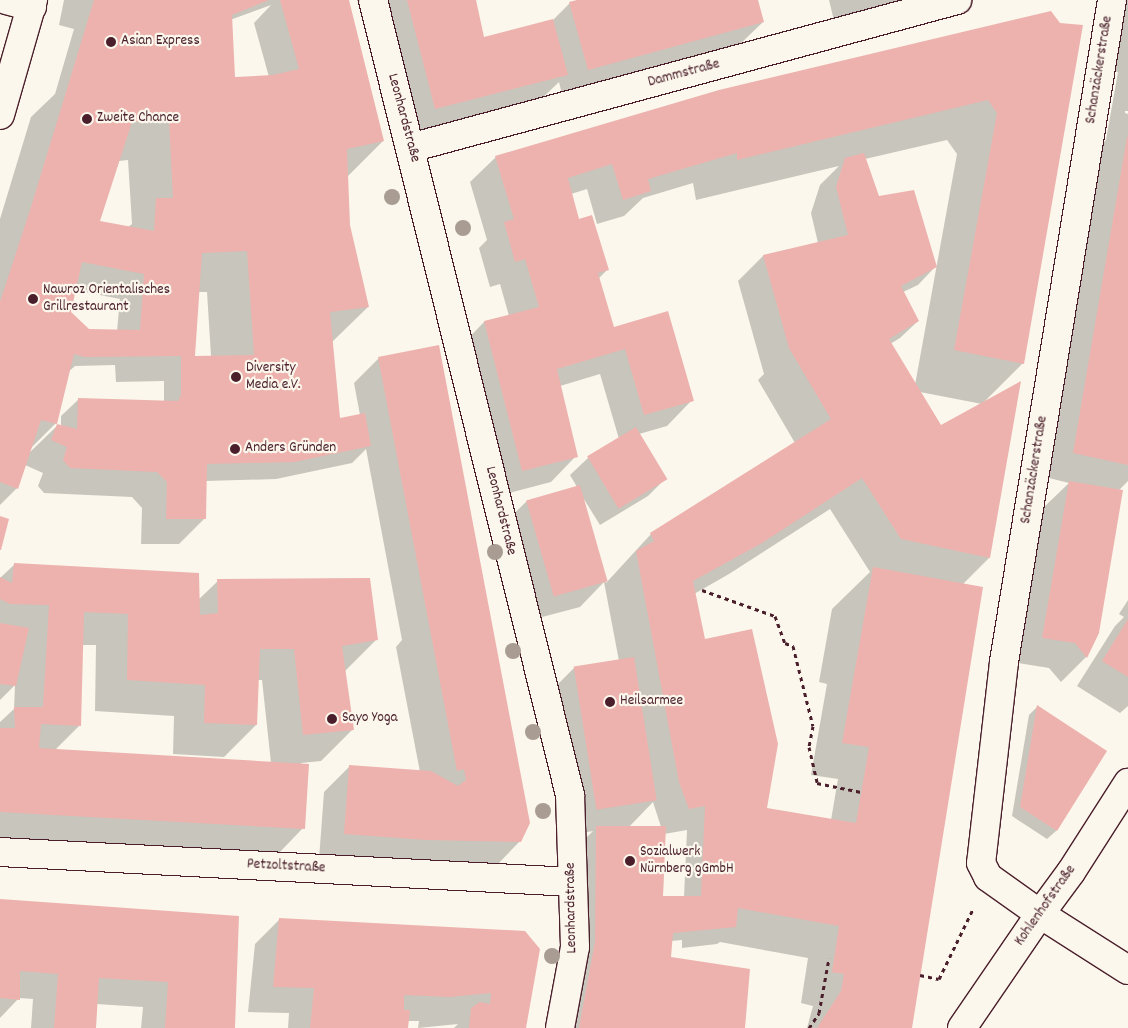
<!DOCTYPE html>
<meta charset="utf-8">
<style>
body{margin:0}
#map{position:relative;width:1128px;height:1028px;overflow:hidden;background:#fbf7ec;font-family:Dekko,sans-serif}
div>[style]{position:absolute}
.shadow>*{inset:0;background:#0003}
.building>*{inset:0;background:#edb2ad;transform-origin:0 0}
.path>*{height:3px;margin-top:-1.5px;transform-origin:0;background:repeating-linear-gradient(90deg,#4a1f2b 0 4px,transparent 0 8px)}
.roads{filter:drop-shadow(1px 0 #4a1f2b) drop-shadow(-1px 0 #4a1f2b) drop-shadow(0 1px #4a1f2b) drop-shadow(0 -1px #4a1f2b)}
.minor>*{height:28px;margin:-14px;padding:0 14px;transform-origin:14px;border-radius:14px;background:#fbf7ec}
.secondary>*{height:28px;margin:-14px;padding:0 14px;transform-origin:14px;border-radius:14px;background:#fbf7ec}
.trees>*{width:16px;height:16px;margin:-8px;border-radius:50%;background:#a89c93}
.dots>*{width:14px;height:14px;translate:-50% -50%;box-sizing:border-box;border:2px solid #fbf7ec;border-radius:50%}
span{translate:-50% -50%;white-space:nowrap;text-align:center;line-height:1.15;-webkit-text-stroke:4.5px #fbf7ec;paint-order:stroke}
.poi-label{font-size:15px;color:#4a1f2b}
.left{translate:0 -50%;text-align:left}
.street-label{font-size:15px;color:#4a1f2b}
</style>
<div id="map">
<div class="shadow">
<div style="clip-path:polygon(evenodd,64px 0,348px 0,383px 141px,347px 177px,348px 226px,368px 307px,332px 342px,339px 420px,360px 415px,354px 383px,379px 358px,520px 841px,495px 867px,319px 859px,324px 792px,349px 767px,420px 772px,396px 647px,402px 640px,366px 449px,352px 463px,276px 479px,206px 481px,205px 518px,179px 544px,141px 544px,142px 508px,132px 497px,44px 493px,38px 486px,43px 473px,25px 465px,17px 488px,0 505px,0 219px,31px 117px,55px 94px,74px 29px,59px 25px,64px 0,271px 5px,254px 23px,269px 77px,231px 79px,230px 20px,271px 5px,64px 0,128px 160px,132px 224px,128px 227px,99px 222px,119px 161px,128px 160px,64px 0,75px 290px,120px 299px,117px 331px,88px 330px,70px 312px,75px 290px,64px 0,198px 292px,207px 292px,211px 356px,194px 357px,198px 292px,64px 0,115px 365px,116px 382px,164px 381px,164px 402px,79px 399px,61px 416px,61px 426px,58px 425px,28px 454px,30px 449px,56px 423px,68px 372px,75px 366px,115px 365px)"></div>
<div style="clip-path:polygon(377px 0,475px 0,483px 38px,553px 20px,570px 3px,582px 0,757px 0,763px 22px,737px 47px,562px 94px,559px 82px,534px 106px,410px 134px)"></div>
<div style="clip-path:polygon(829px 0,942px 0,836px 29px)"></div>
<div style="clip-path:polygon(1124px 0,1128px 0,1128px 111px,1125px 111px,1125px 113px,1128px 114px,1128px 481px,1119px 490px,1098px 632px,1086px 657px,1061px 682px,1049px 668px,1018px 663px,1044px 507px,1069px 483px,1049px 478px,1061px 406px,1056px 405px,1100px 146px,1106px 140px,1118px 72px,1112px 71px)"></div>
<div style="clip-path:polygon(evenodd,1050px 13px,1023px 363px,984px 402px,1020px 383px,989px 558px,962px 585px,911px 1028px,807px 1028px,813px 1006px,801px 1003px,808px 958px,720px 942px,717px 944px,682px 948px,682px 940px,671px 941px,670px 958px,744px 1028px,559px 1028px,579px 845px,593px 831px,571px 835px,549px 693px,574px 668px,619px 661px,604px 582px,580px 607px,527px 621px,501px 526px,527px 501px,577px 487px,570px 475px,588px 458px,619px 439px,600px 374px,560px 386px,576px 456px,551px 482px,497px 496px,459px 348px,484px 322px,509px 316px,500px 284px,490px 287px,479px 248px,487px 240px,470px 182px,496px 157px,1050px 13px,947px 140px,957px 154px,915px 385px,890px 344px,900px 338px,918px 321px,903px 292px,918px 285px,935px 267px,878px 198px,865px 159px,947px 140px,1050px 13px,839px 166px,820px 185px,811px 213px,818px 243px,763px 256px,738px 281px,764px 374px,758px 380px,795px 443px,651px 534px,606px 583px,582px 496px,600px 525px,648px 496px,666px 478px,639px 434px,667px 426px,692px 400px,613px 329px,598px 279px,607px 270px,578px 220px,571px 194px,587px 189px,597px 224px,624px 216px,643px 198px,693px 183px,696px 200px,839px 166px,1050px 13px,920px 392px,982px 404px,936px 428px,920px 392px,1050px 13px,830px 509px,870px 572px,832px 609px,819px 682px,827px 684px,811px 775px,838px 779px,831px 820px,764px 809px,704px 641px,694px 594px,729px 574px,830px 509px,1050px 13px,653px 802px,661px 827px,628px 828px,653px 802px,1050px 13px,687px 830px,684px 897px,663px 897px,664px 834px,687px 830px)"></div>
<div style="clip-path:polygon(evenodd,15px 564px,198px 600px,218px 581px,376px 640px,344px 672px,353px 729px,321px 761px,301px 763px,303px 828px,278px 854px,10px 838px,10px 836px,0 844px,0 722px,14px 709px,15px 685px,0 700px,0 578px,15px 564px,82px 645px,96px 645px,95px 711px,174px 716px,173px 754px,224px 757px,256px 725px,258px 680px,262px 680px,271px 763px,55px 750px,79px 726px,82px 645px)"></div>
<div style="clip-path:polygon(1128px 600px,1128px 706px,1120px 713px,1077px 686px,1115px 626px,1124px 617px,1119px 614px)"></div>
<div style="clip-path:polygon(1037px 707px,1106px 751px,1056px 831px,1047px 839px,1012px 816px,1029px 715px)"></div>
<div style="clip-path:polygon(0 900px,238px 917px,233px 1028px,141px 1028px,143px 1007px,96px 1004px,95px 1028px,31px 1028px,33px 999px,19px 998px,0 1018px)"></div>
<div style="clip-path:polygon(280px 919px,524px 932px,525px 1028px,454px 1028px,458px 1024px,418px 1028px,419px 1021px,408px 1021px,407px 1028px,288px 1028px,289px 1013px,248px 1012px,255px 944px)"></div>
</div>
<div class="building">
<div style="clip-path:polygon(evenodd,94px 0,269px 0,232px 15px,235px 77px,273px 75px,299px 69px,280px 0,349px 0,384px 141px,347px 149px,350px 225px,369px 307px,330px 312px,340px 418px,365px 413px,371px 446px,294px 462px,207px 464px,206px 519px,166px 519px,167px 482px,157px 472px,70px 468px,63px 460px,67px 447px,51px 440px,57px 424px,77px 429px,78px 398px,178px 401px,181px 395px,181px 356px,85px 357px,74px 354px,57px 424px,41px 420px,18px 489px,0 482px,0 302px,31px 207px,94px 0,169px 120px,173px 198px,156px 198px,154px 231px,100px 221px,132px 122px,169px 120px,94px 0,247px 251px,254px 355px,195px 356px,202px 253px,247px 251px,94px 0,82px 262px,144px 274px,140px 330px,89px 329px,71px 312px,82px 262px)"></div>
<div style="clip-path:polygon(407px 0,476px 0,484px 37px,553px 19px,568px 75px,435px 109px)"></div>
<div style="clip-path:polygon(577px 0,758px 0,764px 22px,588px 70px,569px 2px)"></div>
<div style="clip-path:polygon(1051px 11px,1060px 23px,1083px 25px,1024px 364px,954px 350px,997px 113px,988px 100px,737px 160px,737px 153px,648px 179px,651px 191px,623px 200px,612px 164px,568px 178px,579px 219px,592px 215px,609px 270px,598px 273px,614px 327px,668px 311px,694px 401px,644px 415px,625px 349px,557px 369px,578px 457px,522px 471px,484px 321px,539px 307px,525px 259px,515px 262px,504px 222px,514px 219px,495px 156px,719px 90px)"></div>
<div style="clip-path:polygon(1127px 137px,1128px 137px,1128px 465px,1073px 453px)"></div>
<div style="clip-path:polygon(864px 153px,879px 196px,914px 190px,937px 267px,901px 286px,919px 321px,889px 339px,941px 425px,1021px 381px,990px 558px,901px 539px,862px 478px,762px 543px,693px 581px,705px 639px,752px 629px,778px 744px,767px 808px,856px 823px,869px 747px,842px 743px,873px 567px,983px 587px,912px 1028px,817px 1028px,841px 991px,844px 974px,832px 972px,839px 926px,738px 908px,736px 927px,673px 933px,671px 957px,750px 969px,745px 1028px,579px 1028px,595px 942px,596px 826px,666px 826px,663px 896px,701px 896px,705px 806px,689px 809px,679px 782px,636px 551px,654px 541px,650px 533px,831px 419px,789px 348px,763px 255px,848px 235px,836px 187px,845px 158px)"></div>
<div style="clip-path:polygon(439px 345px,530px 823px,521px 842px,427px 840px,344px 834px,349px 765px,431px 771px,458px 786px,466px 780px,464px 769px,457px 771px,378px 357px)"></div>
<div style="left:636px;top:427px;width:61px;height:57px;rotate:59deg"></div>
<div style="clip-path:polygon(1069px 481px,1123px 490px,1099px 633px,1087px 658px,1075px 643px,1042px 638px)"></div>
<div style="left:580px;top:485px;width:100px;height:56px;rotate:74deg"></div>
<div style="clip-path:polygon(0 516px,9px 519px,1px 550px,0 550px)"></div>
<div style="clip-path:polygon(14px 563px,199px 573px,200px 615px,218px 613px,217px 579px,370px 578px,378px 640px,342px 646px,354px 730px,303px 735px,294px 649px,260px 649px,257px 725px,204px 723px,205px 685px,127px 680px,128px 614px,84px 612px,81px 726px,41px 724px,39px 748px,309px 764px,305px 829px,0 812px,0 728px,15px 728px,14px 707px,43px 707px,49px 605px,10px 604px,0 599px,0 577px,12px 583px)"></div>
<div style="clip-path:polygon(1128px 619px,1128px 677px,1102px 661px)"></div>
<div style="clip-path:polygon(0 623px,29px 628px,16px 686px,0 684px)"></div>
<div style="left:634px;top:657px;width:145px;height:61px;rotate:81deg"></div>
<div style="clip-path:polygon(1037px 705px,1107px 751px,1057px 831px,1020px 807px)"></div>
<div style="clip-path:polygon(0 899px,239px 916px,235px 1028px,165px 1028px,168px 982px,99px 978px,96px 1028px,54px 1028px,58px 974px,20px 971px,20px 1000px,0 998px)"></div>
<div style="clip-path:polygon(279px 918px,525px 931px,540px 949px,526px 1028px,469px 1028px,471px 1008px,480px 1002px,490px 1004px,491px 993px,449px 997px,404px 995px,404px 1010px,410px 1010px,408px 1028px,310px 1028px,314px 988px,273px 987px)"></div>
</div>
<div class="path">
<div style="left:702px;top:590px;width:77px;rotate:19.6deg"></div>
<div style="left:775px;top:616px;width:29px;rotate:70deg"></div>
<div style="left:785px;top:643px;width:9px;rotate:21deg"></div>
<div style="left:793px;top:646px;width:82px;rotate:76deg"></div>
<div style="left:813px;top:726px;width:21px;rotate:101deg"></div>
<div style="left:809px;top:747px;width:37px;rotate:77deg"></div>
<div style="left:817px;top:783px;width:45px;rotate:11.6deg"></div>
<div style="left:920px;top:975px;width:19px;rotate:12deg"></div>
<div style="left:939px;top:979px;width:78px;rotate:-64.1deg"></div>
<div style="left:809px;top:1028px;width:18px;rotate:-56deg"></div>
<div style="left:819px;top:1013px;width:56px;rotate:-79.7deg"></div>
</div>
<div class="roads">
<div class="minor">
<div style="left:6px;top:0;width:27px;rotate:15deg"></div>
<div style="left:373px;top:0;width:819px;rotate:76.08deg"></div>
<div style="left:570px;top:795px;width:152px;rotate:88.1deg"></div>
<div style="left:575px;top:947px;width:82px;rotate:100.5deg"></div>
<div style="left:1112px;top:0;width:671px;rotate:99.27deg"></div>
<div style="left:1004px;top:662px;width:202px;rotate:96.5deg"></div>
<div style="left:981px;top:863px;width:16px;rotate:63deg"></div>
<div style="left:988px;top:877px;width:64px;rotate:35.4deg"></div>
<div style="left:1040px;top:914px;width:52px;rotate:-53.6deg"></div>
<div style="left:1071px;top:872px;width:106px;rotate:-57.4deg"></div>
<div style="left:0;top:115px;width:120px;rotate:-74deg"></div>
<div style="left:410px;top:148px;width:567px;rotate:-15.14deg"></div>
<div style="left:0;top:852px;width:573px;rotate:3deg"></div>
</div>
<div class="secondary">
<div style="left:962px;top:1028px;width:138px;rotate:-55.6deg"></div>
<div style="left:1040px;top:914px;width:104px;rotate:32.5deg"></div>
</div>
</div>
<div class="trees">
<div style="left:392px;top:197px"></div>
<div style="left:463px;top:228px"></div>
<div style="left:495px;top:552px"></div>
<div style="left:513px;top:651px"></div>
<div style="left:533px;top:732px"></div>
<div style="left:543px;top:811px"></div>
<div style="left:552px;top:956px"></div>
</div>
<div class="dots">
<div style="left:111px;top:42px;background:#4a1f2b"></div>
<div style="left:87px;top:119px;background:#4a1f2b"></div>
<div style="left:33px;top:299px;background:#4a1f2b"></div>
<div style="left:236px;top:377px;background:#4a1f2b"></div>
<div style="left:235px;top:449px;background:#4a1f2b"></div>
<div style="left:610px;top:702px;background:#4a1f2b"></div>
<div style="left:332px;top:719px;background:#4a1f2b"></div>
<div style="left:630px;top:861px;background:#4a1f2b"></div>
</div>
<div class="poi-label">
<span class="left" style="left:121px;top:42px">Asian Express</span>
<span class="left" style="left:97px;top:119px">Zweite Chance</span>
<span class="left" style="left:43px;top:299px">Nawroz Orientalisches<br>Grillrestaurant</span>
<span class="left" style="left:246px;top:377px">Diversity<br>Media e.V.</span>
<span class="left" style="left:245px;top:449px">Anders Gründen</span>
<span class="left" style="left:620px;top:702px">Heilsarmee</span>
<span class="left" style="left:342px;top:719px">Sayo Yoga</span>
<span class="left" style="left:640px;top:861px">Sozialwerk<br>Nürnberg gGmbH</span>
</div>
<div class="street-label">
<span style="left:1100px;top:70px;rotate:-81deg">Schanzäckerstraße</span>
<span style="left:684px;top:74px;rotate:-15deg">Dammstraße</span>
<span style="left:403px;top:118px;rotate:75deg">Leonhardstraße</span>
<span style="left:1035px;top:470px;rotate:-81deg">Schanzäckerstraße</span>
<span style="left:500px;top:511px;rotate:76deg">Leonhardstraße</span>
<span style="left:286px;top:867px;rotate:3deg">Petzoltstraße</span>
<span style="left:1046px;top:906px;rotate:-55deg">Kohlenhofstraße</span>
<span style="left:572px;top:908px;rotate:-91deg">Leonhardstraße</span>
</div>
</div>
